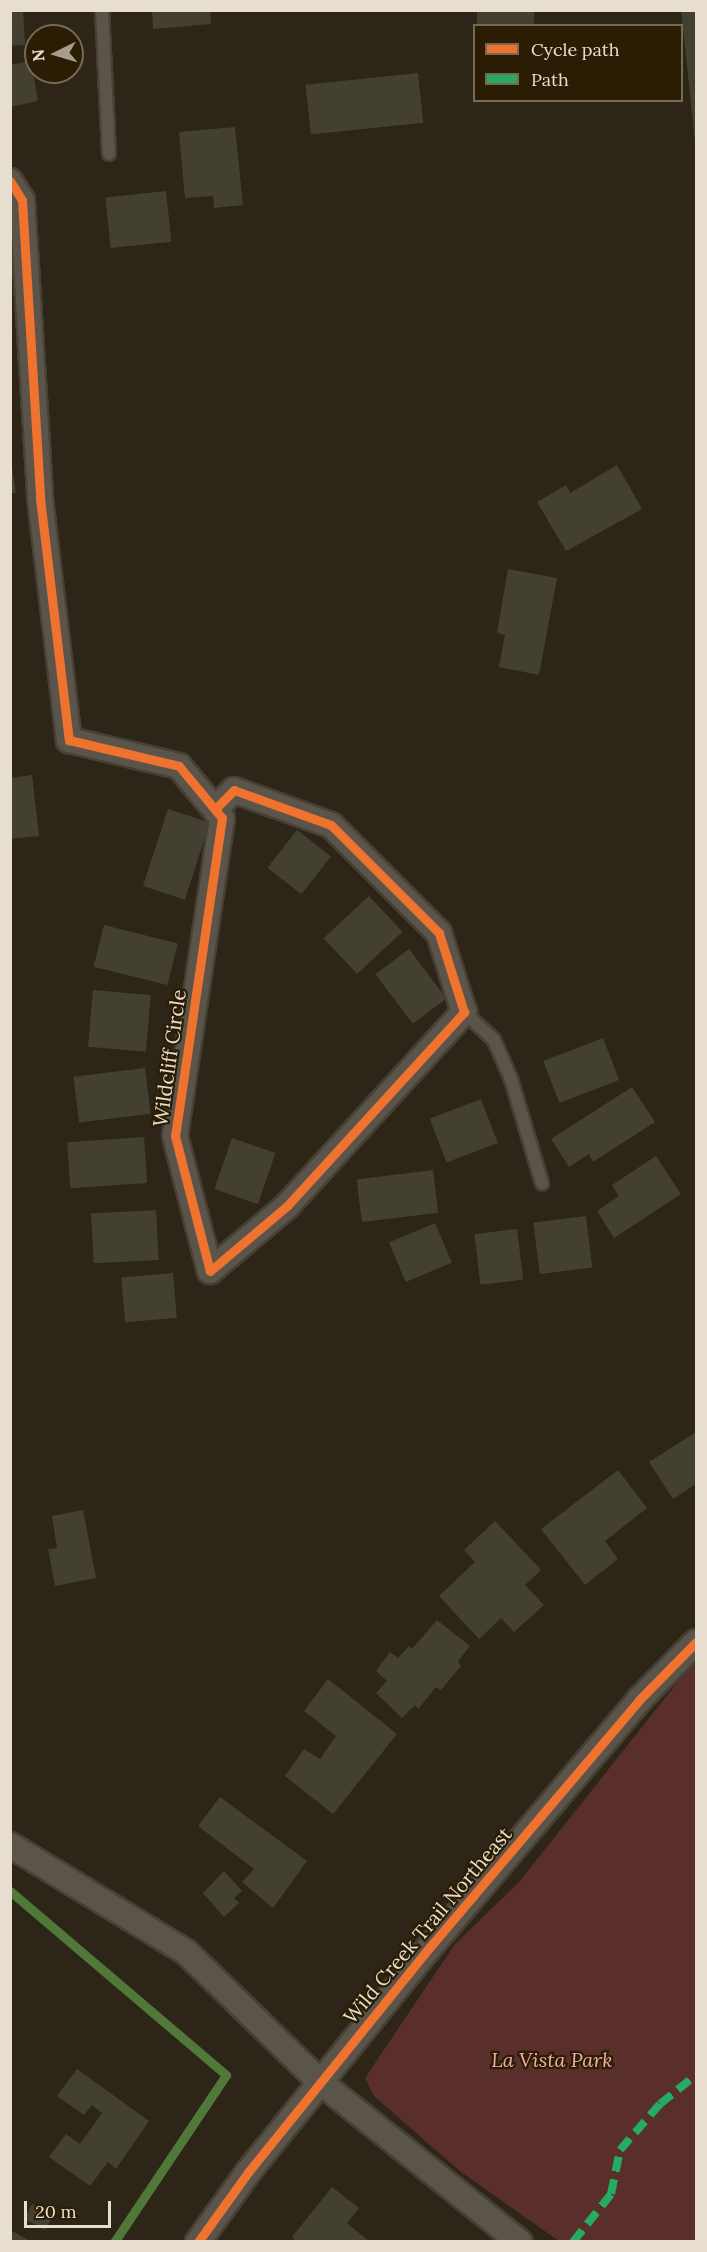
<!DOCTYPE html>
<style>
body{margin:0}
#map{position:relative;width:707px;height:2252px;overflow:hidden;background:#2d2517;font-family:Lora,serif}
div>[style]{position:absolute}
.green>*{inset:0;background:#5a2f2b}
.stream>*{height:9px;margin:-4.5px;padding:0 4.5px;transform-origin:4.5px;border-radius:4.5px;background:#507939}
.building>*{inset:0;background:#434032;transform-origin:0 0}
.roads{filter:drop-shadow(2px 0 #474035) drop-shadow(-2px 0 #474035) drop-shadow(0 2px #474035) drop-shadow(0 -2px #474035)}
.lane>*{height:12px;margin:-6px;padding:0 6px;transform-origin:6px;border-radius:6px;background:#5a544a}
.street>*{height:24px;margin:-12px;padding:0 12px;transform-origin:12px;border-radius:12px;background:#5a544a}
.quiet>*{height:8px;margin-top:-4px;transform-origin:0;background:repeating-linear-gradient(90deg,#26ab63 0 15px,transparent 0 23px)}
.cycleway>*{height:9px;margin:-4.5px;padding:0 4.5px;transform-origin:4.5px;border-radius:4.5px;background:#ef722f}
span{translate:-50% -50%;white-space:nowrap;text-align:center;line-height:1.15;-webkit-text-stroke:4.5px #2b1d04;paint-order:stroke}
.street-label{font-size:20px;color:#e7decf}
.park-label{font-size:20px;color:#f3aca7;font-style:italic}
.frame{position:absolute;inset:0;border:12px solid #e7decf;pointer-events:none}
.legend{position:absolute;left:473px;top:24px;width:210px;height:78px;box-sizing:border-box;background:#2b1d04;border:2px solid #766a55;margin:0;padding:8px 10px;list-style:none;font-size:18px;color:#e7decf}
.legend li{display:flex;align-items:center;gap:12px;height:30px}
.legend b{width:30px;border:2px solid #766a55}
.north{position:absolute;left:24px;top:24px;width:60px;height:60px;box-sizing:border-box;background:#2b1d04;border:2px solid #766a55;border-radius:50%;rotate:265deg;font-size:16px;font-weight:700;line-height:24px;text-align:center;color:#e7decf}
.north::after{content:'';display:block;margin:auto;width:21px;height:27px;background:#a69d8f;clip-path:polygon(50% 0,100% 100%,50% 72%,0 100%)}
.scale{position:absolute;left:24px;top:2201px;width:87px;height:27px;box-sizing:border-box;border:3px solid #e7decf;border-top:0;padding-left:8px;font-size:18px;line-height:21px;white-space:nowrap;color:#e7decf;-webkit-text-stroke:4px #2b1d04;paint-order:stroke}
</style>
<div id="map">
<div class="green">
<div style="clip-path:polygon(696px 1659px,696px 2241px,559px 2241px,461px 2172px,374px 2096px,365px 2078px,455px 1944px,519px 1882px)"></div>
</div>
<div class="stream">
<div style="left:10px;top:1891px;width:284px;rotate:40.4deg"></div>
<div style="left:226px;top:2075px;width:201px;rotate:123.8deg"></div>
</div>
<div class="building">
<div style="clip-path:polygon(10px 10px,23px 10px,25px 45px,10px 46px)"></div>
<div style="clip-path:polygon(152px 10px,210px 10px,211px 24px,153px 29px)"></div>
<div style="left:477px;top:10px;width:57px;height:16px"></div>
<div style="clip-path:polygon(681px 10px,696px 10px,696px 140px,695px 141px)"></div>
<div style="clip-path:polygon(31px 61px,38px 101px,10px 107px,10px 65px)"></div>
<div style="left:418px;top:73px;width:50px;height:113px;rotate:84deg"></div>
<div style="clip-path:polygon(235px 127px,243px 205px,214px 208px,213px 196px,185px 198px,179px 132px)"></div>
<div style="left:166px;top:191px;width:51px;height:61px;rotate:84deg"></div>
<div style="clip-path:polygon(10px 454px,16px 493px,10px 493px)"></div>
<div style="clip-path:polygon(617px 465px,642px 509px,566px 551px,537px 502px,566px 485px,570px 493px)"></div>
<div style="clip-path:polygon(508px 569px,557px 578px,539px 675px,499px 667px,505px 635px,497px 633px)"></div>
<div style="clip-path:polygon(32px 775px,39px 836px,10px 839px,10px 778px)"></div>
<div style="left:168px;top:809px;width:44px;height:81px;rotate:18deg"></div>
<div style="left:297px;top:830px;width:43px;height:48px;rotate:38deg"></div>
<div style="left:369px;top:896px;width:49px;height:62px;rotate:47deg"></div>
<div style="left:104px;top:925px;width:76px;height:43px;rotate:14deg"></div>
<div style="left:409px;top:949px;width:62px;height:42px;rotate:53deg"></div>
<div style="left:93px;top:990px;width:58px;height:57px;rotate:5deg"></div>
<div style="left:603px;top:1038px;width:45px;height:64px;rotate:69deg"></div>
<div style="left:145px;top:1068px;width:46px;height:72px;rotate:83deg"></div>
<div style="clip-path:polygon(632px 1087px,655px 1122px,593px 1162px,589px 1154px,569px 1167px,551px 1139px)"></div>
<div style="left:481px;top:1099px;width:47px;height:55px;rotate:69deg"></div>
<div style="left:144px;top:1137px;width:46px;height:77px;rotate:86deg"></div>
<div style="left:232px;top:1138px;width:46px;height:54px;rotate:19deg"></div>
<div style="clip-path:polygon(656px 1156px,681px 1194px,614px 1238px,597px 1211px,619px 1196px,612px 1185px)"></div>
<div style="left:433px;top:1170px;width:43px;height:77px;rotate:83deg"></div>
<div style="left:156px;top:1210px;width:50px;height:65px;rotate:87deg"></div>
<div style="left:586px;top:1216px;width:52px;height:53px;rotate:83deg"></div>
<div style="left:435px;top:1223px;width:43px;height:50px;rotate:67deg"></div>
<div style="left:517px;top:1229px;width:51px;height:43px;rotate:83deg"></div>
<div style="left:173px;top:1273px;width:45px;height:52px;rotate:85deg"></div>
<div style="clip-path:polygon(696px 1432px,696px 1484px,673px 1499px,649px 1462px)"></div>
<div style="clip-path:polygon(618px 1470px,647px 1508px,605px 1541px,618px 1559px,585px 1585px,541px 1529px)"></div>
<div style="clip-path:polygon(83px 1510px,96px 1578px,55px 1586px,48px 1549px,57px 1548px,52px 1516px)"></div>
<div style="clip-path:polygon(495px 1521px,541px 1570px,525px 1585px,544px 1605px,514px 1632px,501px 1618px,479px 1639px,439px 1596px,475px 1562px,464px 1550px)"></div>
<div style="clip-path:polygon(437px 1620px,470px 1646px,458px 1661px,461px 1666px,441px 1690px,436px 1687px,418px 1709px,415px 1705px,402px 1718px,376px 1693px,387px 1681px,376px 1671px,390px 1652px,398px 1658px,409px 1646px,412px 1649px)"></div>
<div style="clip-path:polygon(328px 1679px,397px 1734px,333px 1814px,285px 1776px,304px 1749px,320px 1759px,336px 1736px,304px 1711px)"></div>
<div style="clip-path:polygon(220px 1797px,307px 1861px,273px 1908px,242px 1882px,254px 1869px,198px 1826px)"></div>
<div style="clip-path:polygon(224px 1871px,242px 1891px,234px 1898px,239px 1903px,224px 1917px,203px 1893px)"></div>
<div style="clip-path:polygon(77px 2069px,149px 2121px,116px 2169px,108px 2162px,90px 2186px,49px 2157px,66px 2134px,80px 2144px,102px 2113px,92px 2105px,84px 2115px,57px 2096px)"></div>
<div style="clip-path:polygon(332px 2187px,359px 2208px,347px 2223px,370px 2242px,297px 2242px,292px 2237px)"></div>
<div style="left:32px;top:2204px;width:24px;height:17px;rotate:28deg"></div>
<div style="clip-path:polygon(12px 2231px,32px 2242px,10px 2242px)"></div>
</div>
<div class="roads">
<div class="lane">
<div style="left:102px;top:10px;width:144px;rotate:87.2deg"></div>
<div style="left:464px;top:1012px;width:41px;rotate:43deg"></div>
<div style="left:494px;top:1040px;width:43px;rotate:66.4deg"></div>
<div style="left:511px;top:1079px;width:109px;rotate:73.4deg"></div>
</div>
<div class="street">
<div style="left:10px;top:181px;width:22px;rotate:58deg"></div>
<div style="left:22px;top:200px;width:299px;rotate:86.5deg"></div>
<div style="left:40px;top:498px;width:244px;rotate:83.2deg"></div>
<div style="left:69px;top:740px;width:113px;rotate:13.3deg"></div>
<div style="left:179px;top:766px;width:67px;rotate:50.4deg"></div>
<div style="left:222px;top:818px;width:321px;rotate:98.4deg"></div>
<div style="left:175px;top:1136px;width:139px;rotate:75.5deg"></div>
<div style="left:210px;top:1271px;width:101px;rotate:-40.2deg"></div>
<div style="left:287px;top:1206px;width:263px;rotate:-47.6deg"></div>
<div style="left:464px;top:1012px;width:83px;rotate:-107.6deg"></div>
<div style="left:439px;top:933px;width:153px;rotate:-135deg"></div>
<div style="left:331px;top:825px;width:103px;rotate:-160.2deg"></div>
<div style="left:234px;top:790px;width:27px;rotate:135deg"></div>
<div style="left:10px;top:1845px;width:206px;rotate:31.3deg"></div>
<div style="left:186px;top:1952px;width:187px;rotate:44.1deg"></div>
<div style="left:320px;top:2082px;width:256px;rotate:38.7deg"></div>
<div style="left:198px;top:2242px;width:87px;rotate:-54.3deg"></div>
<div style="left:249px;top:2171px;width:287px;rotate:-51.1deg"></div>
<div style="left:429px;top:1948px;width:325px;rotate:-49.7deg"></div>
<div style="left:639px;top:1700px;width:81px;rotate:-45.5deg"></div>
</div>
</div>
<div class="quiet">
<div style="left:573px;top:2242px;width:61px;rotate:-51.6deg"></div>
<div style="left:611px;top:2194px;width:45px;rotate:-78.4deg"></div>
<div style="left:620px;top:2150px;width:61px;rotate:-49deg"></div>
<div style="left:660px;top:2104px;width:46px;rotate:-38.9deg"></div>
</div>
<div class="cycleway">
<div style="left:10px;top:181px;width:22px;rotate:58deg"></div>
<div style="left:22px;top:200px;width:299px;rotate:86.5deg"></div>
<div style="left:40px;top:498px;width:244px;rotate:83.2deg"></div>
<div style="left:69px;top:740px;width:113px;rotate:13.3deg"></div>
<div style="left:179px;top:766px;width:67px;rotate:50.4deg"></div>
<div style="left:222px;top:818px;width:321px;rotate:98.4deg"></div>
<div style="left:175px;top:1136px;width:139px;rotate:75.5deg"></div>
<div style="left:210px;top:1271px;width:101px;rotate:-40.2deg"></div>
<div style="left:287px;top:1206px;width:263px;rotate:-47.6deg"></div>
<div style="left:464px;top:1012px;width:83px;rotate:-107.6deg"></div>
<div style="left:439px;top:933px;width:153px;rotate:-135deg"></div>
<div style="left:331px;top:825px;width:103px;rotate:-160.2deg"></div>
<div style="left:234px;top:790px;width:27px;rotate:135deg"></div>
<div style="left:198px;top:2242px;width:87px;rotate:-54.3deg"></div>
<div style="left:249px;top:2171px;width:287px;rotate:-51.1deg"></div>
<div style="left:429px;top:1948px;width:325px;rotate:-49.7deg"></div>
<div style="left:639px;top:1700px;width:81px;rotate:-45.5deg"></div>
</div>
<div class="street-label">
<span style="left:169px;top:1058px;rotate:-82deg">Wildcliff Circle</span>
<span style="left:427px;top:1925px;rotate:-50deg">Wild Creek Trail Northeast</span>
</div>
<div class="park-label">
<span style="left:552px;top:2059px">La Vista Park</span>
</div>
<div class="frame"></div>
<ul class="legend">
<li><b style="height:8px;background:#ef722f"></b>Cycle path</li>
<li><b style="height:8px;background:#26ab63"></b>Path</li>
</ul>
<div class="north">N</div>
<div class="scale">20 m</div>
</div>
